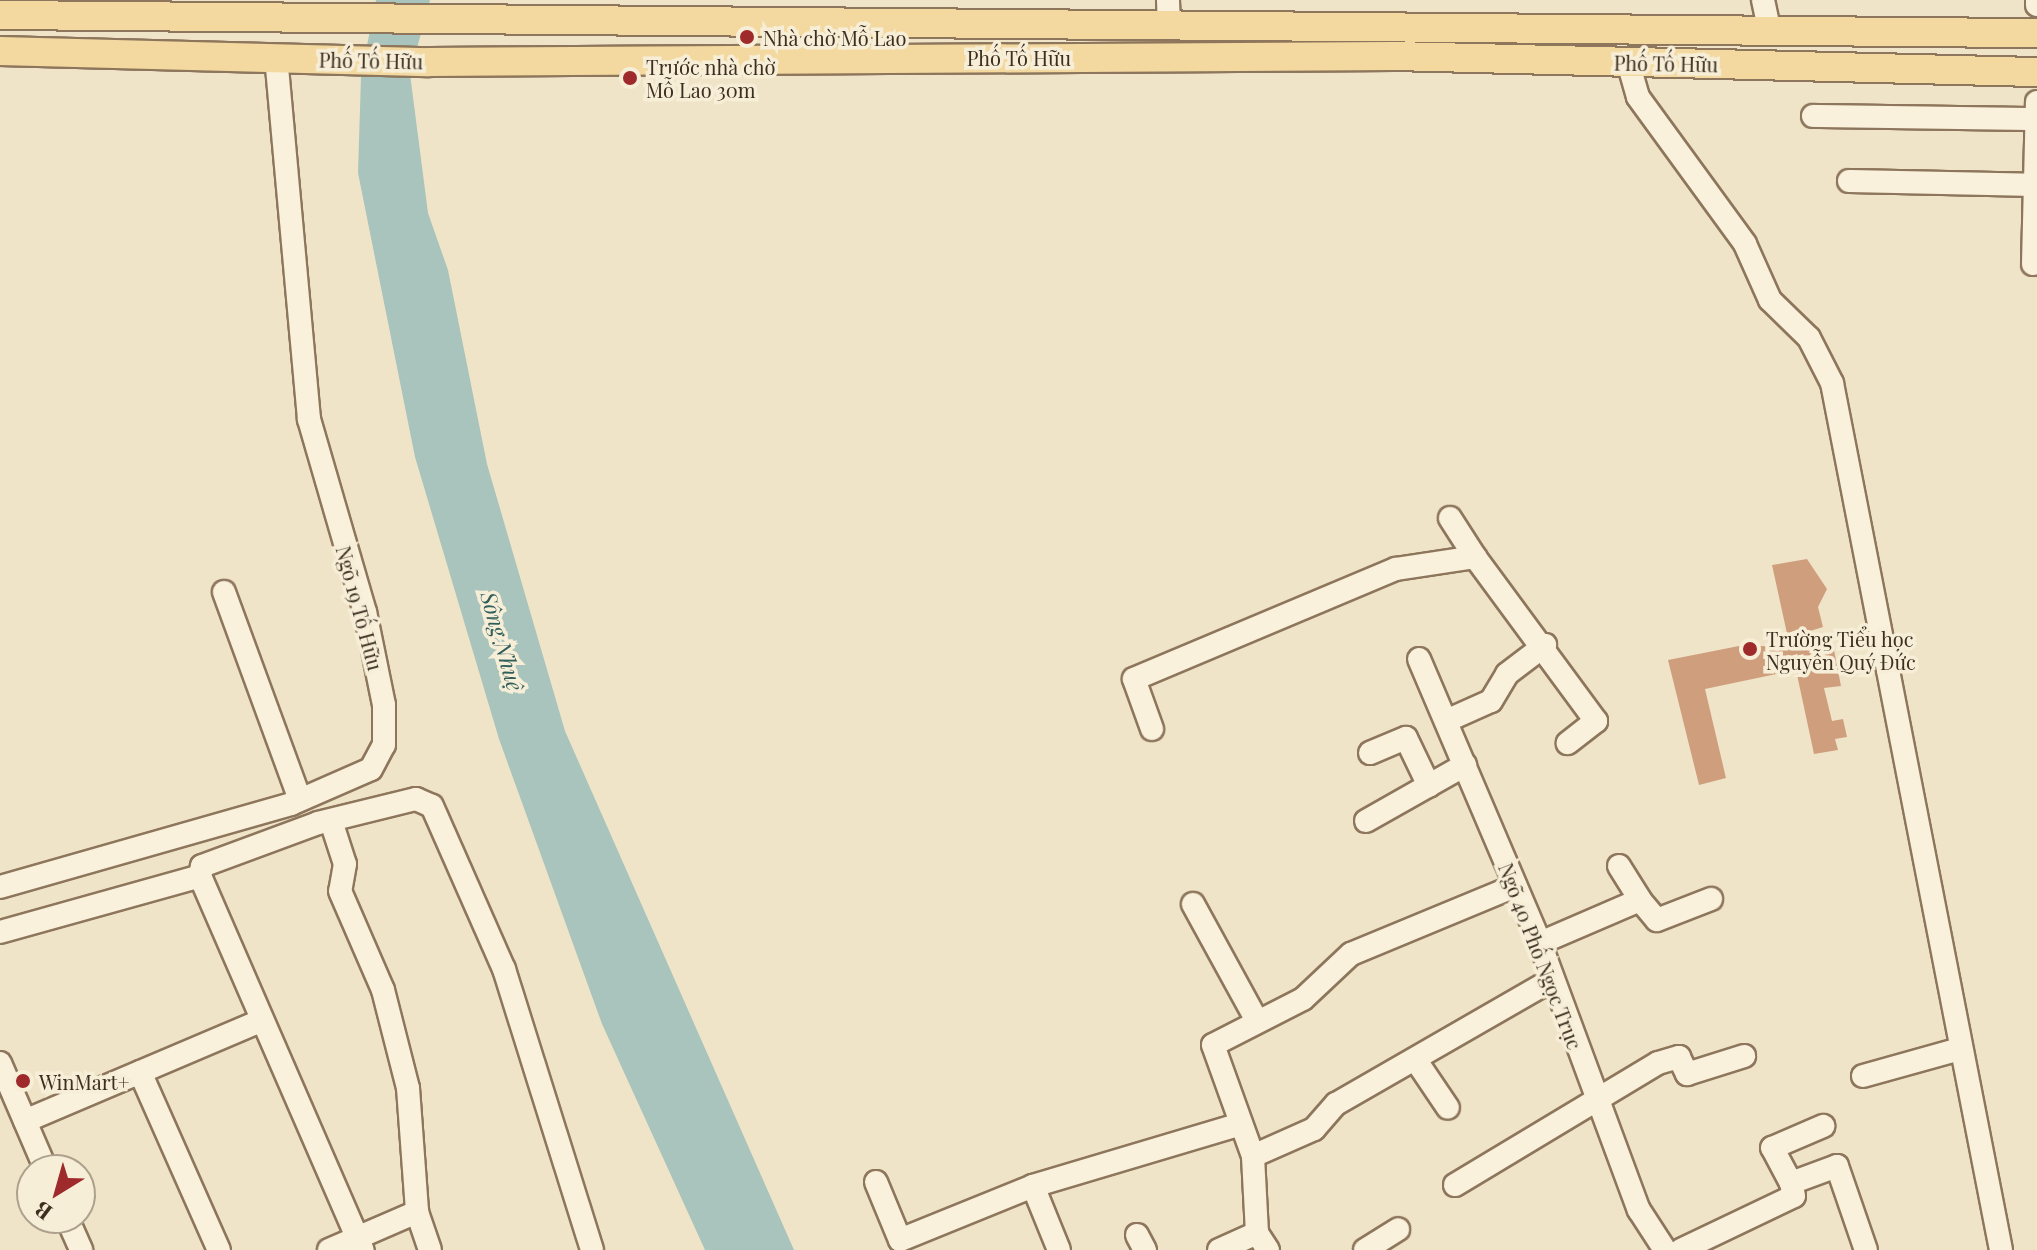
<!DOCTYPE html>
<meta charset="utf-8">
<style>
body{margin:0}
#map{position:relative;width:2037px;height:1250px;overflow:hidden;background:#f0e4c8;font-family:"Playfair Display",serif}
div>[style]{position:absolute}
.water>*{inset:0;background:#a9c4bc}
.building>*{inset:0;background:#cf9f7d}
.roads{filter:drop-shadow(2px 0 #8d765c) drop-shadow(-2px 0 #8d765c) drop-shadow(0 2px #8d765c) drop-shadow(0 -2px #8d765c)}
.minor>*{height:22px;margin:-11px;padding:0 11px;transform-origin:11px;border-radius:11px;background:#faf1dc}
.major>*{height:28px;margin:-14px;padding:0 14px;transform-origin:14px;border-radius:14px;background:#f3d9a0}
.dots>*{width:22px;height:22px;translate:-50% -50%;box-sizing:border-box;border:4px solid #f7eed8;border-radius:50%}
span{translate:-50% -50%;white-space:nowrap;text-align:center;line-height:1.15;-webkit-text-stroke:7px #f7eed8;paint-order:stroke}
.poi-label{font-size:20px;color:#3d2e20}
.left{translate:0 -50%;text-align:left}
.street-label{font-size:20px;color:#3d2e20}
.water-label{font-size:22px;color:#2f5d5a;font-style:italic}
.north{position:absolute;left:16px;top:1154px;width:80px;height:80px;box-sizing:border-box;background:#f7eed8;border:2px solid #ada18e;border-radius:50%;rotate:217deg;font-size:22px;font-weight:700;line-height:32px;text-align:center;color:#3d2e20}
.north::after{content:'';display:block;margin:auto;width:28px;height:36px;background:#9e2a2b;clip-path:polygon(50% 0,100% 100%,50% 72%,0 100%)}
</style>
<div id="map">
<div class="water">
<div style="clip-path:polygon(376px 0,430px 0,410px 74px,428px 213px,448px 270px,487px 464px,565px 731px,794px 1250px,705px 1250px,602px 1024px,499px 739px,415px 457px,358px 173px,361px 76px)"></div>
</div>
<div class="building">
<div style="clip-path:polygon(1807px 559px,1827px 589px,1818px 607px,1823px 627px,1788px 638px,1772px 565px)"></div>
<div style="clip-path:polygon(1744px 645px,1834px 650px,1841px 686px,1824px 688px,1832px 721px,1843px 719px,1847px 737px,1835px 739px,1838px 750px,1814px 754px,1796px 670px,1705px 689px,1726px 778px,1699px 785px,1668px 660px)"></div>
</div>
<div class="roads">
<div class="minor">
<div style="left:1168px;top:0;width:25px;rotate:88deg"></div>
<div style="left:1763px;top:0;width:33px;rotate:78deg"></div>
<div style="left:2037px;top:0;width:5px;rotate:90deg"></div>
<div style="left:1628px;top:62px;width:36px;rotate:74deg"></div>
<div style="left:1638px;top:97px;width:182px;rotate:53.9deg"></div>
<div style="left:1745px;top:244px;width:61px;rotate:65.9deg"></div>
<div style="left:1770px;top:300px;width:54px;rotate:44.3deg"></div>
<div style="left:1809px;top:338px;width:51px;rotate:62.9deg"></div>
<div style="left:1832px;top:383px;width:883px;rotate:78.97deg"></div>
<div style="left:1813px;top:116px;width:224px;rotate:0.8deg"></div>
<div style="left:1849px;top:181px;width:188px;rotate:1.2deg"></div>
<div style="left:2033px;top:264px;width:162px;rotate:-88.6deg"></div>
<div style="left:1450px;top:518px;width:46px;rotate:57.3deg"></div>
<div style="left:224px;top:592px;width:221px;rotate:69.9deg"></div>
<div style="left:1419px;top:659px;width:309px;rotate:66.9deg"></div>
<div style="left:1540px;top:943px;width:285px;rotate:69.7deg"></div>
<div style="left:1639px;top:1210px;width:48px;rotate:57deg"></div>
<div style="left:1446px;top:721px;width:49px;rotate:-24deg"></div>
<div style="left:1491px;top:701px;width:31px;rotate:-59deg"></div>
<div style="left:1507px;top:674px;width:48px;rotate:-37.3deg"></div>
<div style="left:1152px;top:729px;width:53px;rotate:-109.8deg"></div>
<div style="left:1134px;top:679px;width:284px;rotate:-22.8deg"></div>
<div style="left:1396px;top:569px;width:80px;rotate:-8.6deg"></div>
<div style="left:1475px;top:557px;width:204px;rotate:53.6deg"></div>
<div style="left:1596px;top:721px;width:36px;rotate:142deg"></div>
<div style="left:1370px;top:753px;width:39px;rotate:-23deg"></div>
<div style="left:1406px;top:738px;width:53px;rotate:64.4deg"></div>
<div style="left:331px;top:821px;width:45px;rotate:72deg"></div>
<div style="left:345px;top:864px;width:27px;rotate:100deg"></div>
<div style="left:340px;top:891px;width:108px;rotate:66.5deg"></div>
<div style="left:383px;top:990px;width:101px;rotate:75.7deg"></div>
<div style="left:408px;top:1088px;width:124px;rotate:85.8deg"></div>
<div style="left:417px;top:1212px;width:40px;rotate:71.1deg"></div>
<div style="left:1366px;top:821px;width:114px;rotate:-29.5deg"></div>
<div style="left:1619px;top:866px;width:40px;rotate:58deg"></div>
<div style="left:200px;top:876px;width:10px;rotate:-79deg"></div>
<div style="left:202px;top:866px;width:124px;rotate:-20.3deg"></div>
<div style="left:318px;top:823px;width:101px;rotate:-13.8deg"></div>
<div style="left:416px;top:799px;width:17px;rotate:24deg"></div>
<div style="left:432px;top:806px;width:178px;rotate:66.2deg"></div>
<div style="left:504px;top:969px;width:294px;rotate:72.6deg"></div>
<div style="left:0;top:887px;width:303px;rotate:-15.9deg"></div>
<div style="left:291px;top:804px;width:87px;rotate:-23.6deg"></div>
<div style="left:371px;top:769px;width:27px;rotate:-62deg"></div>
<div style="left:384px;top:745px;width:40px;rotate:-90deg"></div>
<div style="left:384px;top:705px;width:95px;rotate:-101.5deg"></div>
<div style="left:365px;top:612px;width:201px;rotate:-106.2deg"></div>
<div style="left:309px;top:419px;width:363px;rotate:-95.2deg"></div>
<div style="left:1193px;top:904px;width:131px;rotate:61.3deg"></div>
<div style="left:0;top:932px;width:208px;rotate:-15.6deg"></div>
<div style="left:200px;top:876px;width:408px;rotate:66.5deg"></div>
<div style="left:1540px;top:943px;width:109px;rotate:-23.3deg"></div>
<div style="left:1640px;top:900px;width:26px;rotate:50deg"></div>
<div style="left:1657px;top:920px;width:58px;rotate:-21.3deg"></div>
<div style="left:1417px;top:1062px;width:55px;rotate:56deg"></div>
<div style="left:0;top:1063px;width:116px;rotate:66.7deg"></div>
<div style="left:140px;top:1072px;width:195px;rotate:66.1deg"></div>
<div style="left:1863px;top:1076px;width:101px;rotate:-15.6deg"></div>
<div style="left:25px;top:1121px;width:256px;rotate:-23deg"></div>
<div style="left:1253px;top:1156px;width:67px;rotate:-23.9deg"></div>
<div style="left:1314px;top:1129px;width:33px;rotate:-49deg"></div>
<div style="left:1336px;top:1104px;width:250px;rotate:-29.9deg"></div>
<div style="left:876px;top:1182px;width:63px;rotate:67.5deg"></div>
<div style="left:900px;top:1240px;width:144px;rotate:-22.1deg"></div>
<div style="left:1033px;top:1186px;width:217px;rotate:-16.6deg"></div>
<div style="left:1791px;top:1183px;width:40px;rotate:-118deg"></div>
<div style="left:1772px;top:1148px;width:56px;rotate:-23.3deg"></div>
<div style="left:1455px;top:1185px;width:237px;rotate:-31deg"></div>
<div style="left:1658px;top:1063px;width:22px;rotate:-16deg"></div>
<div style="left:1679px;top:1057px;width:19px;rotate:65deg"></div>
<div style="left:1687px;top:1074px;width:60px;rotate:-17.5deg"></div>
<div style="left:1033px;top:1186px;width:69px;rotate:67.9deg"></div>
<div style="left:67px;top:1218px;width:35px;rotate:66deg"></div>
<div style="left:1137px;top:1235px;width:17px;rotate:62deg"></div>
<div style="left:329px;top:1250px;width:96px;rotate:-23.4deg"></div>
<div style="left:1219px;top:1250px;width:42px;rotate:-24.1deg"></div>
<div style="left:1268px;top:1250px;width:20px;rotate:-123deg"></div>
<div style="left:1257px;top:1233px;width:77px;rotate:-93deg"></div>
<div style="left:1253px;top:1156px;width:118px;rotate:-109.8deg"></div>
<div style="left:1213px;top:1045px;width:101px;rotate:-27.1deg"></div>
<div style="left:1303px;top:999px;width:66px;rotate:-43.2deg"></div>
<div style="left:1351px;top:954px;width:178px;rotate:-22.5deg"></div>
<div style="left:1365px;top:1250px;width:39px;rotate:-32deg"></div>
<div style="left:1681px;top:1250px;width:125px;rotate:-25.5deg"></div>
<div style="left:1794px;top:1196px;width:13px;rotate:-103deg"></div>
<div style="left:1791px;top:1183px;width:49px;rotate:-20.3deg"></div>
<div style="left:1837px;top:1166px;width:89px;rotate:71deg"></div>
</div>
<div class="major">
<div style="left:0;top:15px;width:2037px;rotate:0.51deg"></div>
<div style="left:0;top:51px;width:429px;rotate:1.5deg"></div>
<div style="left:429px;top:62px;width:965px;rotate:-0.36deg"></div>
<div style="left:1394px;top:56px;width:643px;rotate:1.43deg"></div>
</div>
</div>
<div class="dots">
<div style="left:747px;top:37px;background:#9e2a2b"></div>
<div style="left:630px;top:78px;background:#9e2a2b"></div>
<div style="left:1750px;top:649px;background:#9e2a2b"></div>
<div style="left:23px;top:1081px;background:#9e2a2b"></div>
</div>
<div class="poi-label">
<span class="left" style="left:763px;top:37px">Nhà chờ Mỗ Lao</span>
<span class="left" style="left:646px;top:78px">Trước nhà chờ<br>Mỗ Lao 30m</span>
<span class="left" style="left:1766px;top:650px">Trường Tiểu học<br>Nguyễn Quý Đức</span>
<span class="left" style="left:39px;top:1081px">WinMart+</span>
</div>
<div class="street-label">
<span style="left:1019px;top:57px">Phố Tố Hữu</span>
<span style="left:371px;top:60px;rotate:1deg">Phố Tố Hữu</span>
<span style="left:1666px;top:63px;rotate:1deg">Phố Tố Hữu</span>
<span style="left:360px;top:608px;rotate:75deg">Ngõ 19 Tố Hữu</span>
<span style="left:1541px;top:956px;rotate:69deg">Ngõ 40 Phố Ngọc Trục</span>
</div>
<div class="water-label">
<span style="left:502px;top:641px;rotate:74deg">Sông Nhuệ</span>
</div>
<div class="north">B</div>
</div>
